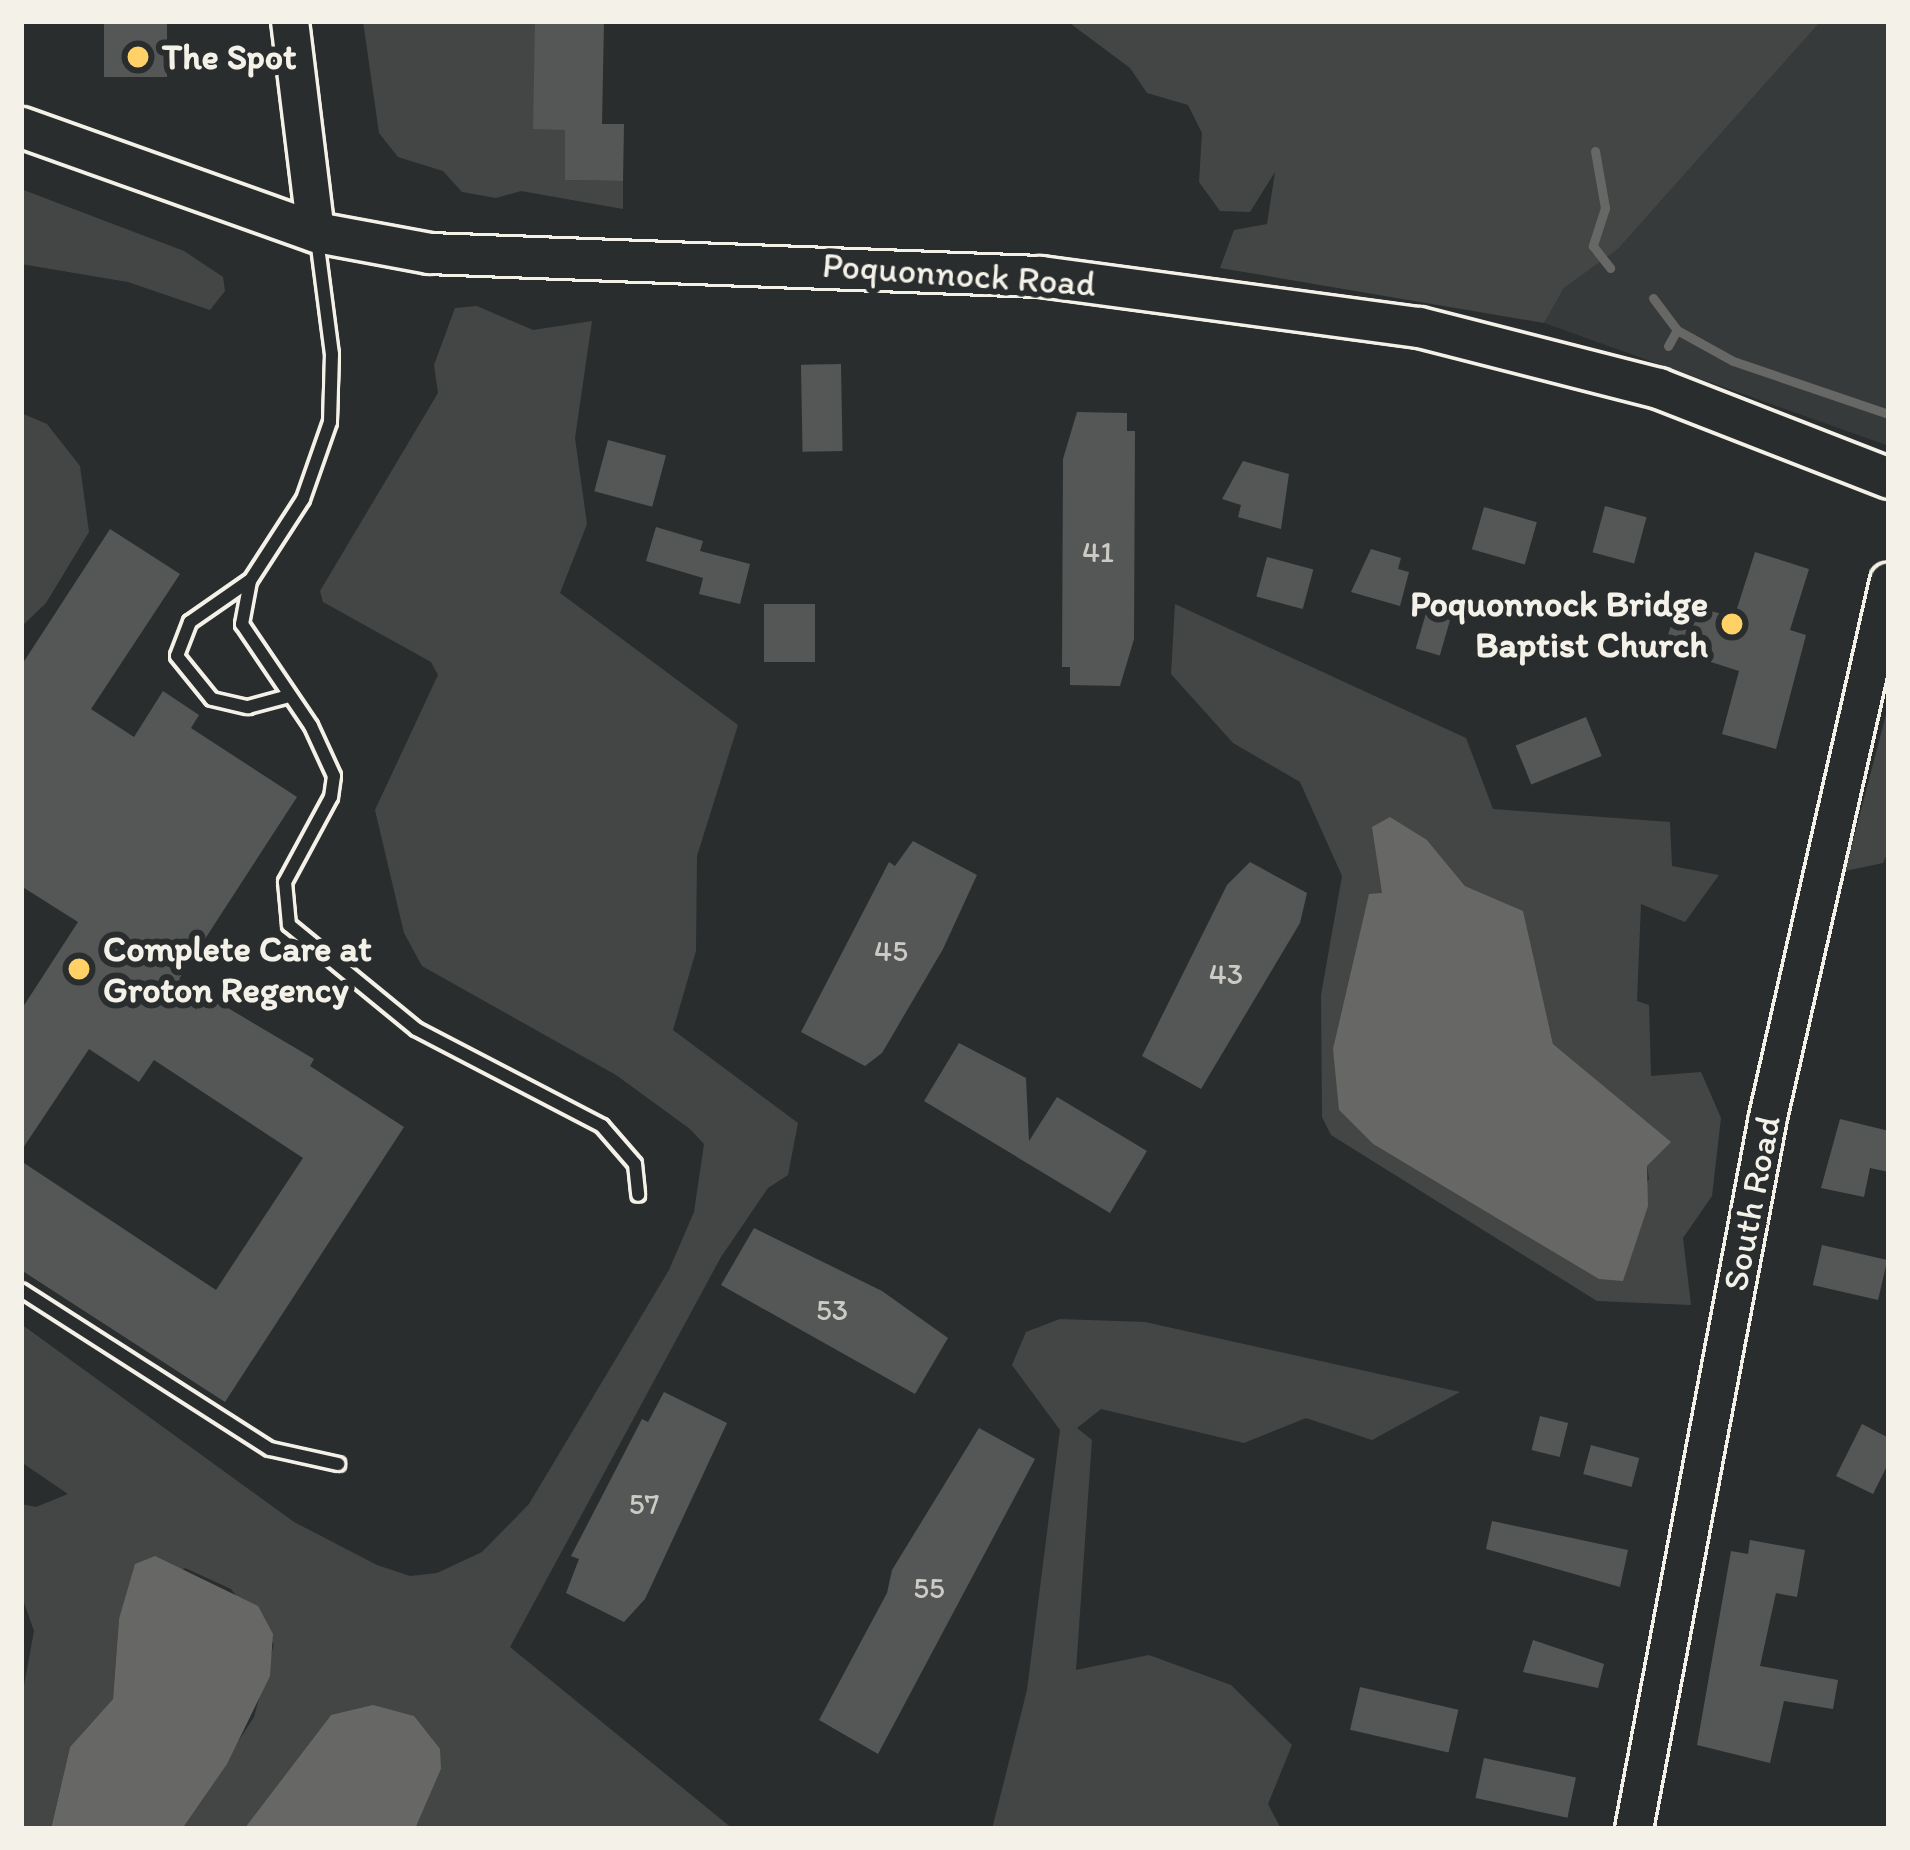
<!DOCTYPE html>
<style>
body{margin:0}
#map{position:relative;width:1910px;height:1850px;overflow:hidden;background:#2a2d2e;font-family:Itim,sans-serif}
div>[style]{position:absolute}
.built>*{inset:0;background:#373a3a}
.green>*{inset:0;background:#444645}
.water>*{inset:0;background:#676866}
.stream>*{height:9px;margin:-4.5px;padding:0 4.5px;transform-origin:4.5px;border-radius:4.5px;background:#676866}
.building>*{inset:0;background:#555756;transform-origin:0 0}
.roads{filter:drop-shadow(3px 0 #f4f1e8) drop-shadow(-3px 0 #f4f1e8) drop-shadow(0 3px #f4f1e8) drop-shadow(0 -3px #f4f1e8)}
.lane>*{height:12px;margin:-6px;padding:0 6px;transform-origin:6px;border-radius:6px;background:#2a2d2e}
.secondary>*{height:36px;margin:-18px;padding:0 18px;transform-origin:18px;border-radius:18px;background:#2a2d2e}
.primary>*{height:39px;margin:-19.5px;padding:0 19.5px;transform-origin:19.5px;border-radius:19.5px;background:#2a2d2e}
.dots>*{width:33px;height:33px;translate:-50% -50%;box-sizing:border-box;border:6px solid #2a2d2e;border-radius:50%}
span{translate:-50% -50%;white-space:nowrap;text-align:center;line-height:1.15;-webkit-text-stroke:12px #2a2d2e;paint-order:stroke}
.number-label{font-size:30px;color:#cccac4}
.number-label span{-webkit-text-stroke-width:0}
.poi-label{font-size:36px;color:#f4f1e8;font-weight:700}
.left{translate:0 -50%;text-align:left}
.right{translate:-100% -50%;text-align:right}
.street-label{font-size:36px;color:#f4f1e8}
.frame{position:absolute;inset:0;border:24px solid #f4f1e8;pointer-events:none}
</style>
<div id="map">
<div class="built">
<div style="clip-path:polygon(1821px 21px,1889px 21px,1889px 446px,1544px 323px,1564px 288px,1618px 249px)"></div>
</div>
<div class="green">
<div style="clip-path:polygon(363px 21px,535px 21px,565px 130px,565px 180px,623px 181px,623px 209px,521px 191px,496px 198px,462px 192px,443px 171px,398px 157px,379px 133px)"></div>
<div style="clip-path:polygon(1067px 21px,1821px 21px,1618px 249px,1564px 288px,1544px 323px,1220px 268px,1234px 230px,1267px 224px,1275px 172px,1250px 212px,1220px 211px,1199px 182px,1202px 133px,1188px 105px,1147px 93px,1130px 68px)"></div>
<div style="clip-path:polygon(21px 189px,184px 251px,223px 277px,225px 291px,210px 310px,128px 282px,21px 264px)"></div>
<div style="clip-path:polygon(477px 306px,533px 330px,592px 321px,575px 438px,587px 524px,560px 593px,738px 725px,697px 856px,696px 951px,673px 1030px,798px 1123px,788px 1175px,768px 1188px,721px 1257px,510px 1647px,733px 1829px,415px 1829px,441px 1769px,331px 1715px,244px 1829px,182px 1829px,254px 1717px,274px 1644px,231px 1589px,185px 1568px,119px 1619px,113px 1699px,70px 1747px,51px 1829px,21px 1829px,21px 1702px,34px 1631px,21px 1594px,21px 1504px,36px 1507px,68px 1494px,21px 1462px,21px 1324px,294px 1522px,377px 1565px,410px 1576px,437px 1573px,482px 1552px,529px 1504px,669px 1270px,694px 1212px,704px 1144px,690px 1129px,616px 1075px,422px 966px,404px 933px,375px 810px,438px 675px,431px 662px,323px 602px,320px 591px,438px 393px,434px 365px,455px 308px)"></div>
<div style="clip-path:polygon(21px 413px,47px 424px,80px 466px,89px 532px,46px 603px,21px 627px)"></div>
<div style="clip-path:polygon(evenodd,1175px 604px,1466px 738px,1493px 809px,1670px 822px,1672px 866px,1719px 875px,1685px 922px,1641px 904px,1637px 1001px,1649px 1005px,1651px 1076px,1701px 1072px,1721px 1118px,1712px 1196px,1683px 1238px,1691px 1305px,1597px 1301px,1331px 1135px,1322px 1117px,1321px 995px,1342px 876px,1300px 782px,1233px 743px,1171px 674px,1175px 604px,1427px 840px,1465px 886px,1522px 911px,1553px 1044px,1670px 1142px,1647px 1166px,1649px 1179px,1599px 1278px,1373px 1144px,1339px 1110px,1382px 893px,1427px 840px)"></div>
<div style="clip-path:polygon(1889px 703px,1889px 851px,1883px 863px,1845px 871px)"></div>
<div style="clip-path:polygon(1060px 1319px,1145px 1322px,1460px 1392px,1372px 1440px,1306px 1418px,1244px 1443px,1101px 1409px,1077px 1428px,1092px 1440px,1076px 1670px,1149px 1655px,1231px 1685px,1292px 1745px,1268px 1804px,1281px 1829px,992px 1829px,1027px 1690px,1060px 1430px,1012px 1365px,1026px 1332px)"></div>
</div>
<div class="water">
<div style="clip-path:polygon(1390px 817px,1427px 840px,1465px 886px,1523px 911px,1553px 1044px,1671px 1142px,1647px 1166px,1648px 1206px,1623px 1281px,1599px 1279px,1373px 1144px,1339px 1110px,1333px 1049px,1369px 894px,1382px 893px,1372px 827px)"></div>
<div style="clip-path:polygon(155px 1556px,258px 1606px,273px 1634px,270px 1676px,227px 1764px,182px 1829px,51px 1829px,70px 1747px,113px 1699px,119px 1619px,135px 1564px)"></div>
<div style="clip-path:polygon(373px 1705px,414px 1716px,440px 1749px,441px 1769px,415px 1829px,244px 1829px,331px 1715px)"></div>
</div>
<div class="stream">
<div style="left:1595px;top:151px;width:58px;rotate:80deg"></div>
<div style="left:1605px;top:208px;width:40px;rotate:108deg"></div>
<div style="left:1593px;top:246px;width:28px;rotate:52deg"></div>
<div style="left:1653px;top:298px;width:40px;rotate:53deg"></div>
<div style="left:1677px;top:330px;width:64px;rotate:29deg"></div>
<div style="left:1733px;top:361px;width:165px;rotate:18.8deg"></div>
<div style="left:1668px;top:346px;width:18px;rotate:-61deg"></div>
</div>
<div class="building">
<div style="left:104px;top:21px;width:63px;height:56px"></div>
<div style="clip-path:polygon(535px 21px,604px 21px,602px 124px,624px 124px,623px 181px,565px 180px,565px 130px,533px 129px)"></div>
<div style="left:841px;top:364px;width:87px;height:40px;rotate:89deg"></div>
<div style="clip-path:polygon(1077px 412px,1127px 413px,1127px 431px,1135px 431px,1134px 639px,1120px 686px,1070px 685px,1070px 667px,1062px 667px,1063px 459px)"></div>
<div style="left:608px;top:440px;width:60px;height:53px;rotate:15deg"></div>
<div style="clip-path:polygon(1243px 461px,1289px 474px,1281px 529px,1238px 517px,1241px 505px,1222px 499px)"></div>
<div style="left:1605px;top:506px;width:43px;height:48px;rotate:15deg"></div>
<div style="left:1484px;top:507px;width:55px;height:44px;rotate:16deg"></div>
<div style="clip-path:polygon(656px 527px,703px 541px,700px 551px,750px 564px,740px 604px,699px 594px,703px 578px,646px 561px)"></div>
<div style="clip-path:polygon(110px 529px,180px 574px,91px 709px,134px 737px,163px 691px,199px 715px,191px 728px,297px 797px,179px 979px,314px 1059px,310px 1066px,404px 1127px,225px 1402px,21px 1270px,21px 1161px,216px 1290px,303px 1158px,154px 1060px,139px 1082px,89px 1049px,21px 1151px,21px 1010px,78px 922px,21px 886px,21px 666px)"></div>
<div style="clip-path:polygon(1371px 549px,1401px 558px,1398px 569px,1409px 572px,1400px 606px,1351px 592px)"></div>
<div style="clip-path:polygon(1755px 552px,1809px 569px,1790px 630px,1806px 635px,1776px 749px,1722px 734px,1739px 671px,1664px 647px,1679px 601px,1734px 618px)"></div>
<div style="left:1267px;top:557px;width:48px;height:41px;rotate:15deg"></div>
<div style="left:815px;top:604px;width:58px;height:51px;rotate:90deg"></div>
<div style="left:1426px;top:613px;width:25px;height:37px;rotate:16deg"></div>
<div style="left:1586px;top:717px;width:42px;height:76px;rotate:68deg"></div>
<div style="clip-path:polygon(913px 841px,977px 875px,943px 949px,882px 1053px,865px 1066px,801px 1032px,889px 862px,895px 866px)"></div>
<div style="clip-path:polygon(1250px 862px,1307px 893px,1300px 923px,1201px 1089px,1142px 1056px,1227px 885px)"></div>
<div style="clip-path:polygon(959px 1043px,1026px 1078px,1029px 1141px,1057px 1097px,1147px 1151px,1110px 1213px,924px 1101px)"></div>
<div style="clip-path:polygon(1840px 1119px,1889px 1131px,1889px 1172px,1870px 1168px,1864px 1197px,1821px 1188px)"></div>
<div style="clip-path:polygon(754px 1228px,882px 1291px,948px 1338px,915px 1394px,721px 1285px)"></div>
<div style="left:1822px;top:1245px;width:67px;height:41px;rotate:13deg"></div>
<div style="clip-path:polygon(664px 1392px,727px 1423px,645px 1599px,624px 1622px,566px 1593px,579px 1559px,571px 1556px,642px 1419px,648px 1422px)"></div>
<div style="left:1540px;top:1416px;width:29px;height:35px;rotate:14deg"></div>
<div style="clip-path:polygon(1862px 1424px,1889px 1438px,1889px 1462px,1873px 1494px,1836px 1476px)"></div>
<div style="clip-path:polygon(979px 1428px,1035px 1459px,878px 1754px,819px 1720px,887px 1593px,892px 1570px)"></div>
<div style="left:1591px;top:1445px;width:50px;height:30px;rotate:15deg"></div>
<div style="clip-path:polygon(1492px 1521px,1628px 1550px,1620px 1587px,1486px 1549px)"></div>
<div style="clip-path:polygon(1750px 1540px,1805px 1550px,1797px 1597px,1776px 1593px,1760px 1666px,1838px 1680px,1833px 1709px,1784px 1701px,1770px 1763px,1697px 1745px,1731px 1551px,1748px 1554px)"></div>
<div style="clip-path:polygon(1533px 1640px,1604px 1664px,1598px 1688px,1523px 1672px)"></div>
<div style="left:1360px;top:1687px;width:101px;height:44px;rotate:13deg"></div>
<div style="left:1484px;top:1758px;width:94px;height:41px;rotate:12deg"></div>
</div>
<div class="roads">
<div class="lane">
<div style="left:317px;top:239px;width:116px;rotate:82.6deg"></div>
<div style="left:332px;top:354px;width:68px;rotate:91.7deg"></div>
<div style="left:330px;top:422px;width:82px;rotate:109.3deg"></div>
<div style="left:303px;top:499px;width:98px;rotate:122.9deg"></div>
<div style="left:250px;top:581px;width:44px;rotate:100.5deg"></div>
<div style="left:242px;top:624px;width:123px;rotate:55.9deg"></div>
<div style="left:311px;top:726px;width:55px;rotate:65.3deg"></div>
<div style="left:334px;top:776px;width:21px;rotate:98deg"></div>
<div style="left:331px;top:797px;width:97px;rotate:118.4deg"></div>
<div style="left:285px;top:882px;width:43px;rotate:84.7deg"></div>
<div style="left:289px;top:925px;width:164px;rotate:39.3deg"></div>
<div style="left:416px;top:1029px;width:210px;rotate:27.5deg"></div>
<div style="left:602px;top:1126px;width:50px;rotate:49deg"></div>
<div style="left:635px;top:1164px;width:31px;rotate:84deg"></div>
<div style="left:249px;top:581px;width:72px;rotate:145.2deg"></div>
<div style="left:190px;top:622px;width:36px;rotate:111deg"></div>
<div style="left:177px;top:656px;width:55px;rotate:50.9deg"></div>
<div style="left:212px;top:699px;width:37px;rotate:13deg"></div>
<div style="left:248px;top:707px;width:39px;rotate:-15deg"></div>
<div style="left:21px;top:1290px;width:295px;rotate:32.6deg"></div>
<div style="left:270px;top:1449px;width:70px;rotate:12.4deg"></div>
</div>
<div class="secondary">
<div style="left:290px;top:21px;width:213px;rotate:83deg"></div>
<div style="left:1634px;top:1829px;width:724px;rotate:-79.34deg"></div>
<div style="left:1768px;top:1117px;width:549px;rotate:-77.28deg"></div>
</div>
<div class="primary">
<div style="left:21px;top:127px;width:313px;rotate:19.6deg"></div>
<div style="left:316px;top:232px;width:115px;rotate:10.5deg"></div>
<div style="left:429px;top:253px;width:611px;rotate:2.16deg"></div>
<div style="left:1040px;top:276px;width:382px;rotate:7.7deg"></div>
<div style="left:1419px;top:327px;width:247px;rotate:14.3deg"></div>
<div style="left:1658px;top:388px;width:248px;rotate:21.3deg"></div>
</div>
</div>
<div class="dots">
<div style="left:138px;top:57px;background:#ffd166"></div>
<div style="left:1732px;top:624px;background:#ffd166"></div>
<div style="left:79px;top:969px;background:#ffd166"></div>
</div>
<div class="number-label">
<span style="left:1098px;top:552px">41</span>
<span style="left:891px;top:951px">45</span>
<span style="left:1226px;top:974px">43</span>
<span style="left:832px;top:1310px">53</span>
<span style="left:644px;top:1504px">57</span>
<span style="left:929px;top:1588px">55</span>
</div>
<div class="poi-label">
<span class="left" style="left:162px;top:57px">The Spot</span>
<span class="right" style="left:1708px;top:624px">Poquonnock Bridge<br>Baptist Church</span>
<span class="left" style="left:103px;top:969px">Complete Care at<br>Groton Regency</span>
</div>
<div class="street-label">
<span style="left:959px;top:274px;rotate:4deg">Poquonnock Road</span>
<span style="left:1751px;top:1203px;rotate:-79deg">South Road</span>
</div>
<div class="frame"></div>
</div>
